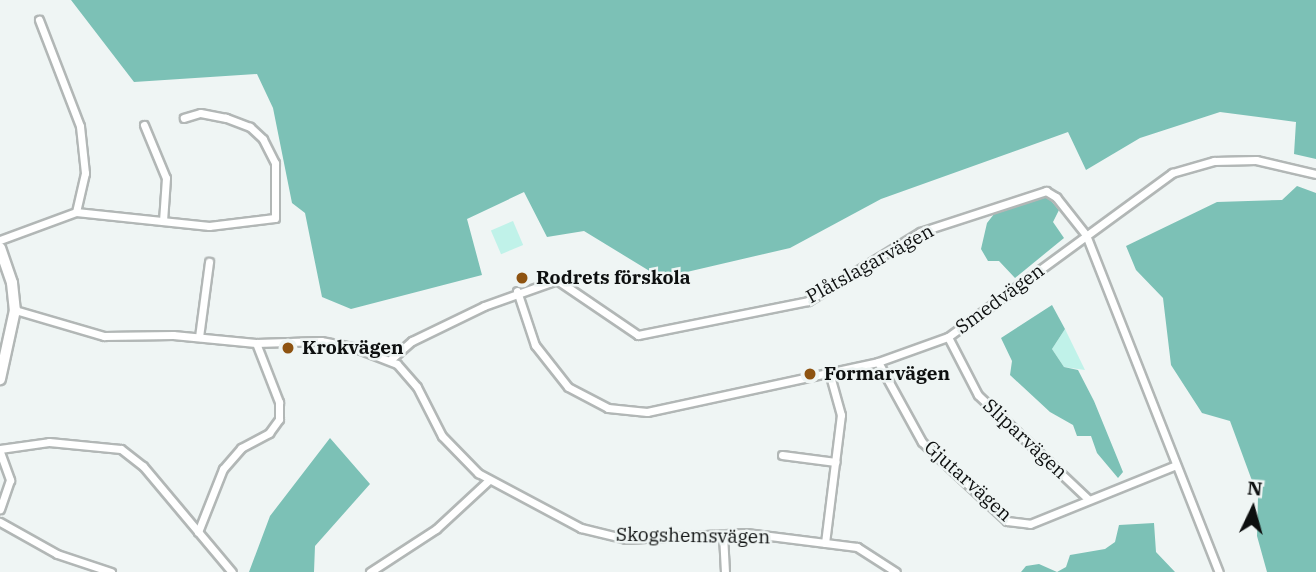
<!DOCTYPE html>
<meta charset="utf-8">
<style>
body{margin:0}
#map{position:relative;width:1316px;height:572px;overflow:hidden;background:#eff5f4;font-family:"IBM Plex Serif",serif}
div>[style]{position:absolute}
.green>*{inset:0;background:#c0f2e9;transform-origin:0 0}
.forest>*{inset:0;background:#7cc1b6}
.roads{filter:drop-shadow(2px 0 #b2b7b6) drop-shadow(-2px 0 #b2b7b6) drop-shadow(0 2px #b2b7b6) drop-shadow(0 -2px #b2b7b6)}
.street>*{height:7px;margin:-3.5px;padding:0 3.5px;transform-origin:3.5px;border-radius:3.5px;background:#fff}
.secondary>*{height:10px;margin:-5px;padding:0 5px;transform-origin:5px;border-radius:5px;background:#fff}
.dots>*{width:19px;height:19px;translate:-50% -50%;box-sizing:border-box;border:4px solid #eff5f4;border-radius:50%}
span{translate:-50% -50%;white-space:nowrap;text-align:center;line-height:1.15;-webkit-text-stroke:5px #eff5f4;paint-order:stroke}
.street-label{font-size:19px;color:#0d0f0f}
.poi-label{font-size:19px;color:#0d0f0f;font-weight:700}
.left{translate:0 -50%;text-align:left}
.north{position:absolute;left:1218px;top:474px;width:70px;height:70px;-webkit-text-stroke:5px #eff5f4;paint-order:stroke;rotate:5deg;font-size:19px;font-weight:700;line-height:28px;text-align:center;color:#0d0f0f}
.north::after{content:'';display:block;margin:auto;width:24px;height:32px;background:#0d0f0f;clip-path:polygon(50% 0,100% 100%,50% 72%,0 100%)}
</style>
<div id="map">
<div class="green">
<div style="left:513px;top:221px;width:26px;height:24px;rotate:67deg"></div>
<div style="clip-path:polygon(1065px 329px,1085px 370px,1064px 367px,1052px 349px)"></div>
</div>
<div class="forest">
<div style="clip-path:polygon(71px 0,1316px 0,1316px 159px,1294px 154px,1296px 122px,1220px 112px,1140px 138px,1086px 170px,1068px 132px,881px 199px,790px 248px,661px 278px,584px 231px,547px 237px,524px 192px,467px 219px,482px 275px,351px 309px,322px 297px,305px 213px,292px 203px,273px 108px,257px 74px,134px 82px)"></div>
<div style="clip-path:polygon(1297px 186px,1316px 193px,1316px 572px,1267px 572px,1257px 536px,1258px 497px,1230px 421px,1202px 413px,1171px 365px,1163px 298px,1136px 270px,1126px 246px,1217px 202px,1282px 200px)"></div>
<div style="clip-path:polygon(1046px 195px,1059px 210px,1053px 222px,1064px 238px,1015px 278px,999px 261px,988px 261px,981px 249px,987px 223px,998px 209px)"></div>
<div style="clip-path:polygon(1052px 305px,1065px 329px,1052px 349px,1064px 367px,1078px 370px,1094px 401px,1123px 472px,1118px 478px,1097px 453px,1091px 436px,1077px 436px,1073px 425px,1050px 412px,1010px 375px,1012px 361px,1001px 338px)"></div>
<div style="clip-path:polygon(330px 438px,370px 484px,315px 546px,314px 572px,249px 572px,270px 516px)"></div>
<div style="clip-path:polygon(1154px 523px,1156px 552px,1175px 572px,1021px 572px,1026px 566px,1039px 564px,1057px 572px,1066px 567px,1070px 555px,1105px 549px,1115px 542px,1119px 525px)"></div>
</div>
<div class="roads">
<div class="street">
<div style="left:144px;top:125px;width:57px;rotate:67.5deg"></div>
<div style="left:166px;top:178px;width:43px;rotate:94deg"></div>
<div style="left:76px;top:212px;width:134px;rotate:6deg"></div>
<div style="left:209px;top:226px;width:66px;rotate:-6.9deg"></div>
<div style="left:275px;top:218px;width:55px;rotate:-90deg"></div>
<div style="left:275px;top:163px;width:27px;rotate:-117deg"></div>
<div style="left:263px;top:139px;width:18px;rotate:-137deg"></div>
<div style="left:250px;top:127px;width:26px;rotate:-159deg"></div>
<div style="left:226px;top:118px;width:26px;rotate:-169deg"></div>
<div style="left:200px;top:113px;width:17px;rotate:163deg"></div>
<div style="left:0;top:240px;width:81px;rotate:-20.2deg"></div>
<div style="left:76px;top:212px;width:40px;rotate:-77deg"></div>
<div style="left:85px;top:173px;width:47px;rotate:-96.1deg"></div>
<div style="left:80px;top:126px;width:114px;rotate:-111.1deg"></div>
<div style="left:517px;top:291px;width:57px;rotate:71.6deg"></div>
<div style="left:535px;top:345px;width:53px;rotate:51.8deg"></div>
<div style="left:568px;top:387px;width:45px;rotate:27.7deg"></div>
<div style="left:608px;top:408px;width:39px;rotate:6deg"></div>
<div style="left:647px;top:412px;width:236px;rotate:-12.2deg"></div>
<div style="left:878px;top:362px;width:74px;rotate:-19.7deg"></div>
<div style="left:948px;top:337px;width:278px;rotate:-36.2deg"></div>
<div style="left:1172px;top:173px;width:44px;rotate:-15.9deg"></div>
<div style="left:1214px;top:161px;width:42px;rotate:-1.4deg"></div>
<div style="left:1256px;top:160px;width:62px;rotate:13.1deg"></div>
<div style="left:15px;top:310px;width:93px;rotate:16.3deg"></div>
<div style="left:104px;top:336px;width:69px;rotate:-0.8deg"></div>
<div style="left:173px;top:335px;width:83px;rotate:5.5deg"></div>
<div style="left:256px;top:343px;width:65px;rotate:-1.8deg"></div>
<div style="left:321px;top:341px;width:33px;rotate:11deg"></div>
<div style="left:353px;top:347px;width:47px;rotate:21.1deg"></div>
<div style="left:397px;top:364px;width:30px;rotate:49deg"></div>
<div style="left:417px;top:387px;width:55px;rotate:63deg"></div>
<div style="left:442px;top:436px;width:52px;rotate:45.8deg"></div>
<div style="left:478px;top:473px;width:117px;rotate:28.1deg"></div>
<div style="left:581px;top:528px;width:46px;rotate:13.7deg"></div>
<div style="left:626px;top:539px;width:120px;rotate:-2.9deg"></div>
<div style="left:746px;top:533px;width:112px;rotate:7.2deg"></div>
<div style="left:857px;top:547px;width:46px;rotate:32.7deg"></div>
<div style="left:199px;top:337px;width:76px;rotate:-82.4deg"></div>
<div style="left:948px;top:337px;width:65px;rotate:62.7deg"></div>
<div style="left:978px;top:395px;width:151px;rotate:43.4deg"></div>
<div style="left:390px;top:360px;width:29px;rotate:-41deg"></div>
<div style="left:412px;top:341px;width:80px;rotate:-25.9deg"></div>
<div style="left:484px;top:306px;width:77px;rotate:-19.6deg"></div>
<div style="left:557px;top:280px;width:98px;rotate:34.2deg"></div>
<div style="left:638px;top:335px;width:173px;rotate:-11.3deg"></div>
<div style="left:808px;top:301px;width:132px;rotate:-31.6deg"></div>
<div style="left:920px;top:232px;width:133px;rotate:-18deg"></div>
<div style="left:1046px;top:191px;width:12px;rotate:31deg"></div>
<div style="left:1056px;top:197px;width:48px;rotate:51.7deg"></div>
<div style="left:1086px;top:235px;width:362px;rotate:68.5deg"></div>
<div style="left:878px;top:362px;width:91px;rotate:61.2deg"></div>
<div style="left:922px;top:442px;width:116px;rotate:42.9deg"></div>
<div style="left:1007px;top:521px;width:23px;rotate:7deg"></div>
<div style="left:1030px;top:524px;width:157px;rotate:-22deg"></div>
<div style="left:0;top:449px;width:49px;rotate:-8.1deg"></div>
<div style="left:49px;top:442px;width:72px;rotate:5.6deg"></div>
<div style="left:121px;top:449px;width:28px;rotate:38deg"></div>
<div style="left:143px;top:466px;width:138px;rotate:50deg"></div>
<div style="left:0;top:452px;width:30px;rotate:70deg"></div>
<div style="left:10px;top:480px;width:31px;rotate:109deg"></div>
<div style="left:782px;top:455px;width:54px;rotate:7.4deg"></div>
<div style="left:0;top:522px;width:65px;rotate:29.3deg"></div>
<div style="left:57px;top:554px;width:57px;rotate:18.4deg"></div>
<div style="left:198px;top:532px;width:68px;rotate:-68.4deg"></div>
<div style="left:223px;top:469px;width:28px;rotate:-49deg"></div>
<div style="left:241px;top:448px;width:32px;rotate:-28deg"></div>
<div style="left:269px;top:433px;width:17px;rotate:-54deg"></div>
<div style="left:279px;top:419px;width:17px;rotate:-90deg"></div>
<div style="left:279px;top:402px;width:63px;rotate:-111.3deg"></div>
<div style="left:723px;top:534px;width:38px;rotate:87deg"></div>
<div style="left:825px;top:543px;width:129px;rotate:-82.9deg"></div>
<div style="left:841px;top:415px;width:45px;rotate:-105.6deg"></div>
<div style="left:370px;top:572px;width:79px;rotate:-33.1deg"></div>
<div style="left:436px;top:529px;width:72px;rotate:-42.8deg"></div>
</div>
<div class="secondary">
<div style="left:0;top:248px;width:37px;rotate:71deg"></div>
<div style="left:12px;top:283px;width:27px;rotate:84deg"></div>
<div style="left:15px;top:310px;width:71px;rotate:102.3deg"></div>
</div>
</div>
<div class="dots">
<div style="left:522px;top:278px;background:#8e5311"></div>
<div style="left:288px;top:348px;background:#8e5311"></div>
<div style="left:810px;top:374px;background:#8e5311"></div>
</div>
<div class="street-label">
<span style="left:870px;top:264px;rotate:-29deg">Plåtslagarvägen</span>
<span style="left:1000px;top:299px;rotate:-36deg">Smedvägen</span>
<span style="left:1025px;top:439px;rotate:43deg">Sliparvägen</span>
<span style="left:968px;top:481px;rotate:42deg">Gjutarvägen</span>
<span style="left:693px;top:536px;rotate:1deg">Skogshemsvägen</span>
</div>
<div class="poi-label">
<span class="left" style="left:536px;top:278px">Rodrets förskola</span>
<span class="left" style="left:302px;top:348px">Krokvägen</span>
<span class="left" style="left:824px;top:374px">Formarvägen</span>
</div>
<div class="north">N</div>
</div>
